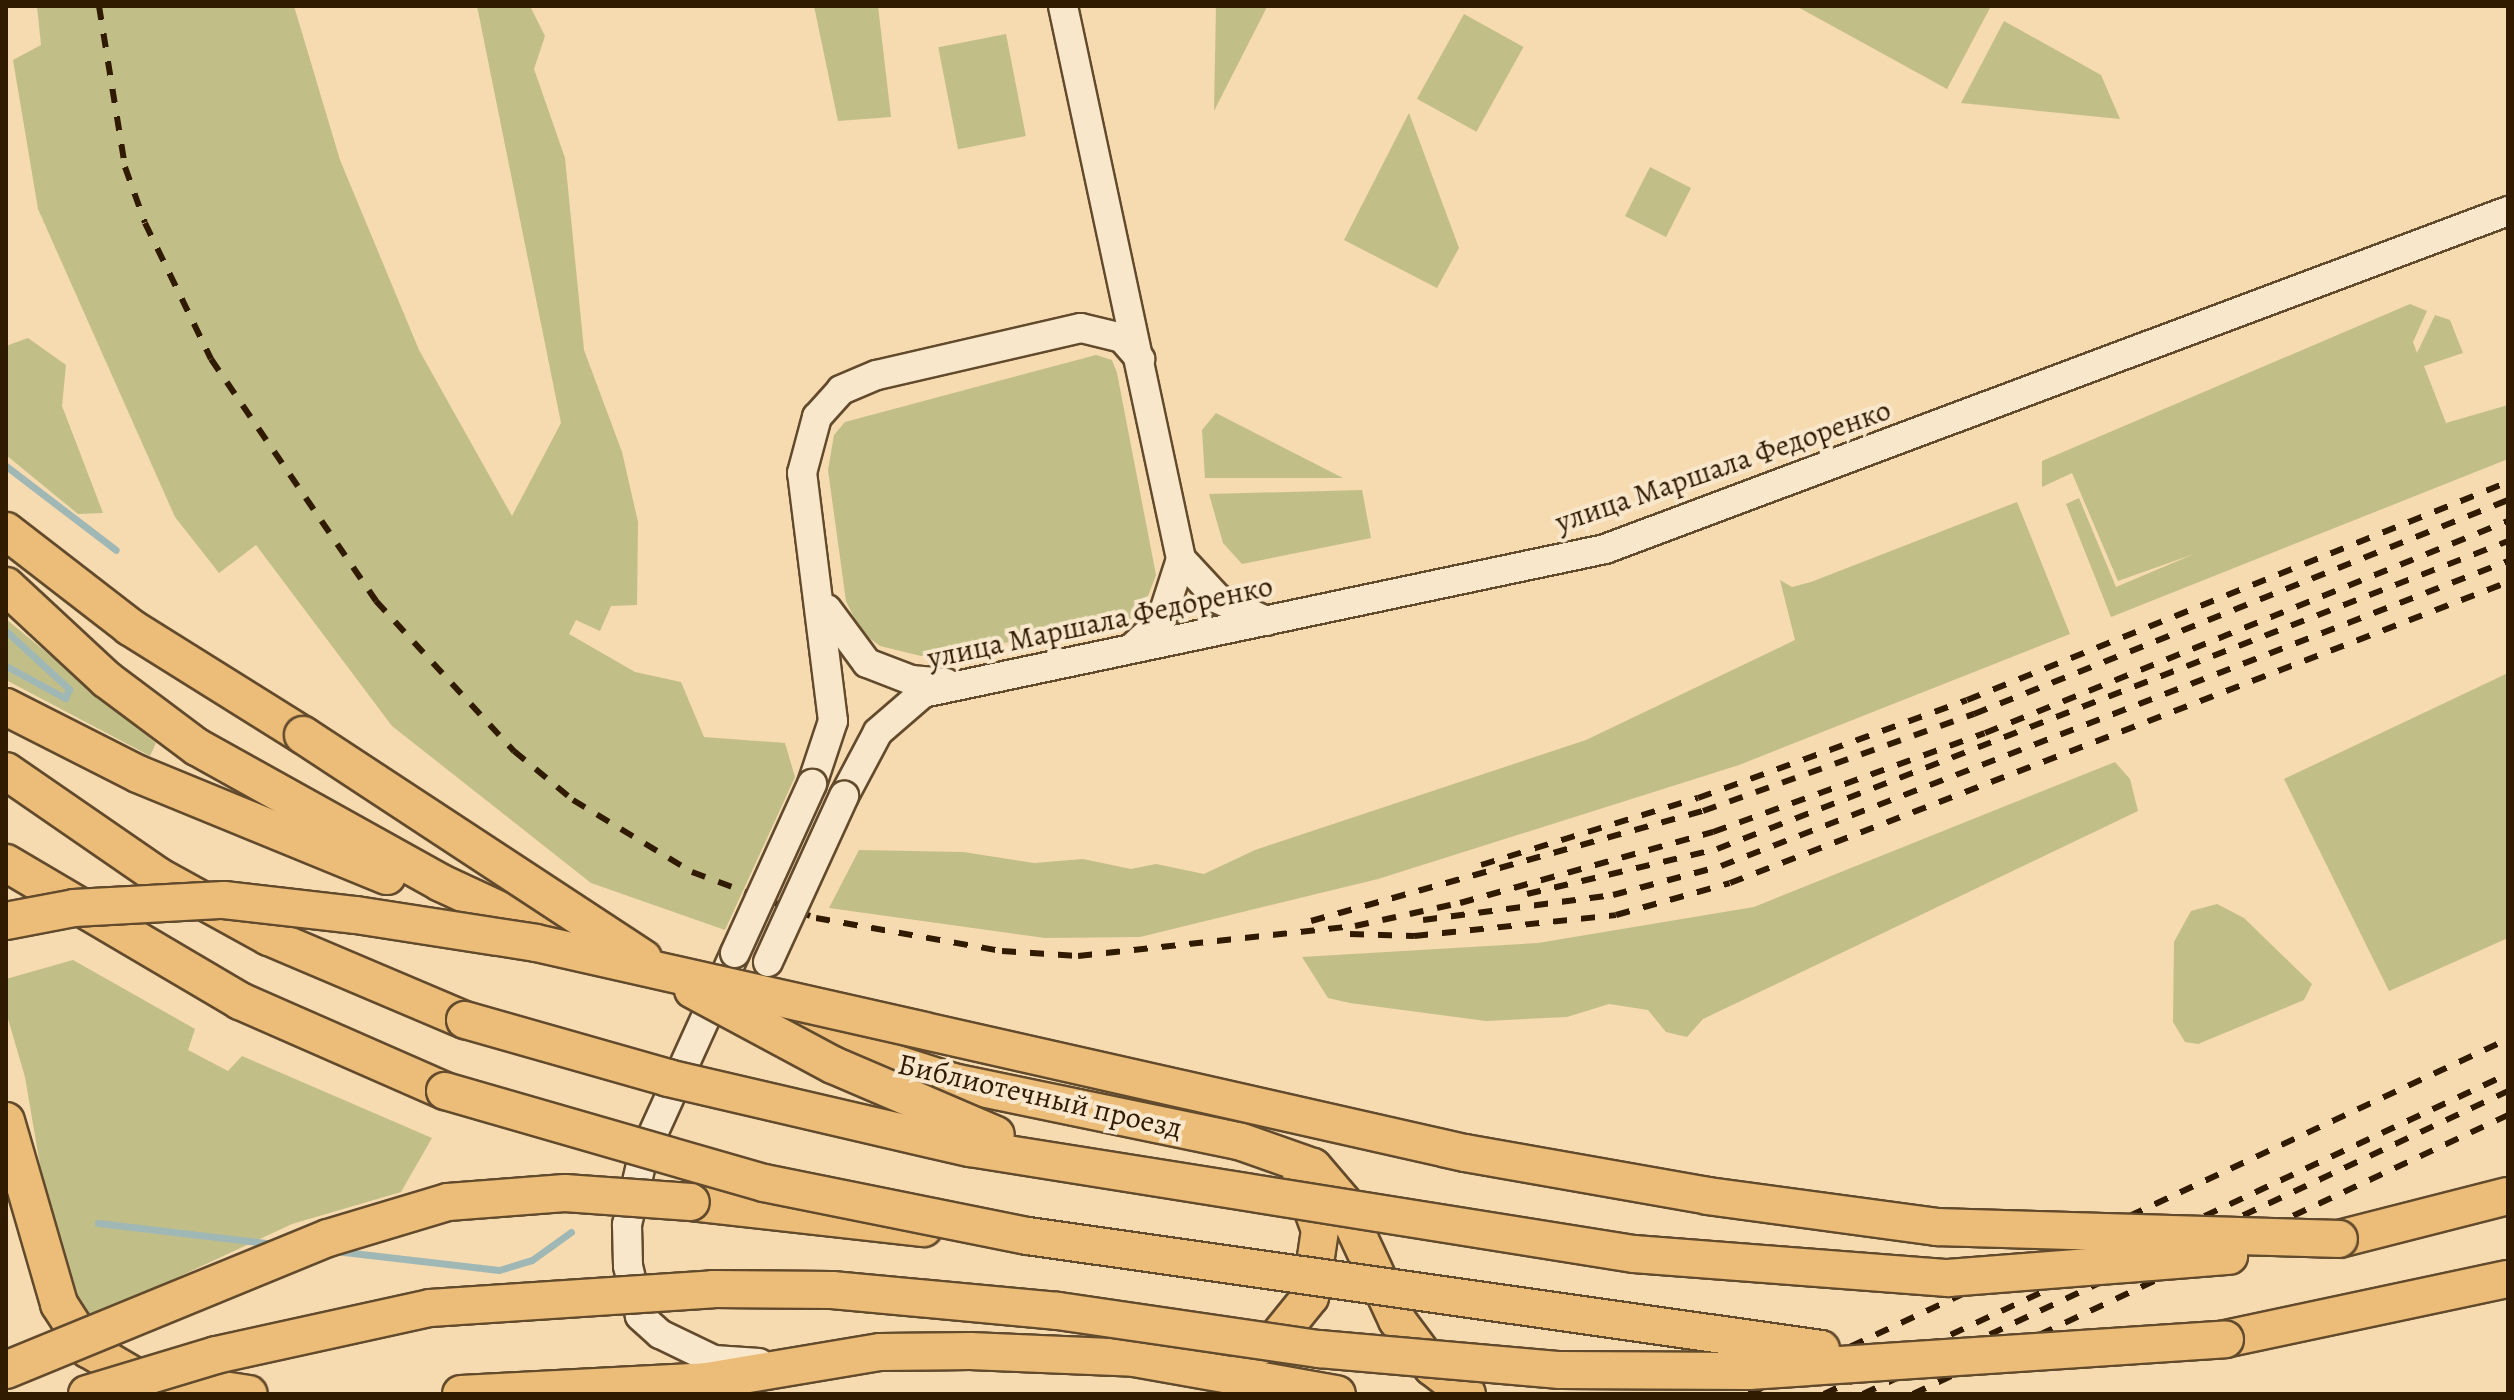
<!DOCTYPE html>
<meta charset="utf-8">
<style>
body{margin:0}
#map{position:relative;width:2514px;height:1400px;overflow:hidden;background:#f6dab0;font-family:Alegreya,serif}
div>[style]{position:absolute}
.green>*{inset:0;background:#c2be87;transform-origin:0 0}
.stream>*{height:7px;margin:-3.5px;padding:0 3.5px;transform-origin:3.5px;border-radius:3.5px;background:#a0b8b5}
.roads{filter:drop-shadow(2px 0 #624a2c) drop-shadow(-2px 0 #624a2c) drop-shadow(0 2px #624a2c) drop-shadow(0 -2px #624a2c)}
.minor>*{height:28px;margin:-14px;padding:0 14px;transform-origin:14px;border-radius:14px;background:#f9e7cc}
.major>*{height:36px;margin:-18px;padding:0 18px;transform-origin:18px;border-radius:18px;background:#ebbd78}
.rail>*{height:6px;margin-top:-3px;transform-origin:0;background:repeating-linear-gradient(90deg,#301a00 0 14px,transparent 0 28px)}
.bridges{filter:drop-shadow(2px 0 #624a2c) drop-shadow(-2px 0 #624a2c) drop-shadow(0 2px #624a2c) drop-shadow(0 -2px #624a2c)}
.minor-bridge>*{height:28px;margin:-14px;padding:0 14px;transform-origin:14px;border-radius:14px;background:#f9e7cc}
.major-bridge>*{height:36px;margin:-18px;padding:0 18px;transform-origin:18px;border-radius:18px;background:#ebbd78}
span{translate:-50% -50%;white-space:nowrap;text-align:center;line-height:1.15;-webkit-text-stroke:8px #f9e7cc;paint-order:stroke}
.street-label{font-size:30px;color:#301a00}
.frame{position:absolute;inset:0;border:8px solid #301a00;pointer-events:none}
</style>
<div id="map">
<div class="green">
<div style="clip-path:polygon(37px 6px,294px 6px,340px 160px,419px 350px,512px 516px,561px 423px,477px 6px,530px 6px,545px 36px,534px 69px,565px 158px,584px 350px,622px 452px,638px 522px,637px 605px,611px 606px,600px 631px,576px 620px,569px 634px,635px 672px,681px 682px,704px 737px,785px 743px,795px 777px,725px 930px,591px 883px,392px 726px,256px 545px,219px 573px,175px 517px,38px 209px,13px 60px,41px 45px)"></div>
<div style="clip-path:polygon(814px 6px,878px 6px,891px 117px,838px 121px)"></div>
<div style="clip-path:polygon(1216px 6px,1267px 7px,1214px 111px)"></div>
<div style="clip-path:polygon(1796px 6px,1991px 6px,1947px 89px)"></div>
<div style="left:1464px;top:14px;width:68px;height:97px;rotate:29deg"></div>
<div style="clip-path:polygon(2004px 21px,2101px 75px,2120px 119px,1961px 103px)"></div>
<div style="left:1006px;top:34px;width:104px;height:69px;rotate:79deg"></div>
<div style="clip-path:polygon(1409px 113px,1459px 248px,1437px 288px,1344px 240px)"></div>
<div style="left:1650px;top:167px;width:46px;height:55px;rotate:27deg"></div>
<div style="clip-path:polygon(2410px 304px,2427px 311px,2413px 342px,2417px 353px,2435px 315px,2450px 320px,2463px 353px,2424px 366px,2446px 423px,2508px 405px,2508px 459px,2111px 617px,2066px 504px,2079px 498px,2116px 587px,2194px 554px,2118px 581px,2072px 473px,2042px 487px,2042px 461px)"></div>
<div style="clip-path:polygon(28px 338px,66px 365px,62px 406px,103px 513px,78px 514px,6px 455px,6px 346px)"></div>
<div style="clip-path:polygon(1096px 355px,1112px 360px,1117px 373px,1156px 575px,1143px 609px,1124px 624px,921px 656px,880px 646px,861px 632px,846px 601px,828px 470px,834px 435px,845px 422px)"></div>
<div style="clip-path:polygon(1216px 413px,1343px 478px,1205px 478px,1202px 430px)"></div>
<div style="clip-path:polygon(1362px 490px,1371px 538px,1242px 564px,1223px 543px,1209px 494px)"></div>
<div style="clip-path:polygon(2017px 502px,2070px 634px,1739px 765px,1378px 879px,1140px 937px,1045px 938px,829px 908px,859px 850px,963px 852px,1034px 863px,1083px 859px,1131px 869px,1156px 864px,1204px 874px,1255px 850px,1586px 740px,1795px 640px,1780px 580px,1792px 587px,1811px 582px)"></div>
<div style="clip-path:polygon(6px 619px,156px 743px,150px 756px,6px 680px)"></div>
<div style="clip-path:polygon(2508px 673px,2508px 938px,2389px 991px,2284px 779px)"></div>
<div style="clip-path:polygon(2115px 762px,2130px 779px,2138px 811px,1703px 1019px,1687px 1037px,1666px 1032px,1648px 1010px,1609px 1004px,1567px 1017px,1486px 1021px,1350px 1003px,1328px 998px,1302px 957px,1538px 943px,1754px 907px)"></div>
<div style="clip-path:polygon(2217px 904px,2244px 918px,2312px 984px,2304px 1000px,2198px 1044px,2185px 1042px,2173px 1022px,2174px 942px,2191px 911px)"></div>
<div style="clip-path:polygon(73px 960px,195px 1029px,188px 1050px,228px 1071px,242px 1056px,432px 1138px,401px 1192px,292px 1224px,88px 1319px,71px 1296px,49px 1218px,25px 1077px,6px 1012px,6px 979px)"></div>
</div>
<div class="stream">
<div style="left:6px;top:466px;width:138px;rotate:37.4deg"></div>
<div style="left:6px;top:631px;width:86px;rotate:42.6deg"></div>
<div style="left:69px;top:689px;width:10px;rotate:114deg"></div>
<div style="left:65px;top:698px;width:67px;rotate:-151.5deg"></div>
<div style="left:98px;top:1223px;width:178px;rotate:6.8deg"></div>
<div style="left:335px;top:1251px;width:165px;rotate:6.6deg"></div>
<div style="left:499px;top:1270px;width:34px;rotate:-17deg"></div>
<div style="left:532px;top:1260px;width:48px;rotate:-35.7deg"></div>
</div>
<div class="roads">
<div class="minor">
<div style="left:1063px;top:6px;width:565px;rotate:77.95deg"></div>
<div style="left:1181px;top:559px;width:65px;rotate:107.9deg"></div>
<div style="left:1161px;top:621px;width:40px;rotate:137deg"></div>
<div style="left:1181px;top:559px;width:54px;rotate:47.2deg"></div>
<div style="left:1218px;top:599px;width:53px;rotate:24.6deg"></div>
<div style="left:827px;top:609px;width:67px;rotate:53.5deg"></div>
<div style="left:867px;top:663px;width:47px;rotate:21.1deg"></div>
<div style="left:911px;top:680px;width:35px;rotate:5deg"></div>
<div style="left:812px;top:784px;width:66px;rotate:-71.6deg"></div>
<div style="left:833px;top:721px;width:250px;rotate:-97.1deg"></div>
<div style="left:802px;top:473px;width:58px;rotate:-75deg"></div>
<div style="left:817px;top:417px;width:36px;rotate:-48deg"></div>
<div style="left:841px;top:390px;width:39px;rotate:-23deg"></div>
<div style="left:877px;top:375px;width:209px;rotate:-13deg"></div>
<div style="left:1081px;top:328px;width:42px;rotate:13.7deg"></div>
<div style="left:1122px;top:338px;width:28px;rotate:49deg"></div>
<div style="left:844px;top:796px;width:72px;rotate:-62deg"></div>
<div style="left:878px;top:732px;width:60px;rotate:-40.9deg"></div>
<div style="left:923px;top:693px;width:697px;rotate:-11.92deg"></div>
<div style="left:1605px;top:549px;width:964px;rotate:-20.52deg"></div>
<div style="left:735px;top:953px;width:223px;rotate:114.4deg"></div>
<div style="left:643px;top:1156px;width:71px;rotate:103.1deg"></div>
<div style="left:627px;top:1225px;width:41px;rotate:88.6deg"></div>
<div style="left:628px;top:1266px;width:51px;rotate:76.5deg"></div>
<div style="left:640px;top:1316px;width:27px;rotate:42deg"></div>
<div style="left:660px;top:1334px;width:60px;rotate:25.7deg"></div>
<div style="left:714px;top:1360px;width:45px;rotate:3.8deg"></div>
</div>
<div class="major">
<div style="left:6px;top:531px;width:157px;rotate:37.7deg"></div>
<div style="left:130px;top:627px;width:204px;rotate:32deg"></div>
<div style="left:6px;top:586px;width:137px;rotate:42.9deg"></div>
<div style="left:106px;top:679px;width:114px;rotate:36.8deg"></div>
<div style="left:197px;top:747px;width:279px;rotate:29.1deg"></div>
<div style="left:441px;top:883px;width:138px;rotate:24.9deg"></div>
<div style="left:6px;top:707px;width:148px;rotate:26.9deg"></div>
<div style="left:138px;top:774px;width:269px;rotate:22.3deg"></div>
<div style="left:6px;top:771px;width:185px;rotate:34.6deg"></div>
<div style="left:158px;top:876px;width:127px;rotate:28.8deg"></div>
<div style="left:269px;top:937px;width:213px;rotate:23deg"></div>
<div style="left:6px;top:863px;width:272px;rotate:30.5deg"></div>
<div style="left:240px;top:1001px;width:224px;rotate:23.7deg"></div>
<div style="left:788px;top:1029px;width:173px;rotate:17.8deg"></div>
<div style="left:953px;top:1082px;width:292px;rotate:11.7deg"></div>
<div style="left:1239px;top:1141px;width:78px;rotate:19.4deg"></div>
<div style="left:1313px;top:1167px;width:45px;rotate:49.5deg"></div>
<div style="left:1342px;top:1201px;width:131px;rotate:65.2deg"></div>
<div style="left:1397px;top:1320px;width:59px;rotate:53.3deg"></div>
<div style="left:1432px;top:1367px;width:44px;rotate:37.6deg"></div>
<div style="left:6px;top:1121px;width:191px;rotate:73.8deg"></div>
<div style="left:59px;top:1304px;width:54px;rotate:57.2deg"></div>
<div style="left:88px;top:1349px;width:53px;rotate:30.4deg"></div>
<div style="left:134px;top:1376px;width:116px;rotate:8.9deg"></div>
<div style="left:691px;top:1202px;width:234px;rotate:6.4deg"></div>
<div style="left:2339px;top:1239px;width:174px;rotate:-14.3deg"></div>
<div style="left:2225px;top:1339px;width:289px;rotate:-12deg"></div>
<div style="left:1249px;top:1351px;width:30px;rotate:-24deg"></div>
<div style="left:1276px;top:1339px;width:54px;rotate:-51deg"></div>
<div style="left:1310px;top:1297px;width:68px;rotate:-81.5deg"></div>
<div style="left:1320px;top:1230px;width:55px;rotate:-110.1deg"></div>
<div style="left:461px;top:1394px;width:246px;rotate:-3deg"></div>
<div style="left:707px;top:1381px;width:175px;rotate:-9.5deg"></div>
<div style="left:880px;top:1352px;width:90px;rotate:-0.6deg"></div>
<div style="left:970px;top:1351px;width:164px;rotate:2.4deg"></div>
<div style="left:1134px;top:1358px;width:206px;rotate:10.1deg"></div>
</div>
</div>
<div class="rail">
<div style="left:99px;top:6px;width:163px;rotate:80.8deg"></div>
<div style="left:125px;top:167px;width:59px;rotate:70.3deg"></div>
<div style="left:145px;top:223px;width:151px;rotate:64.1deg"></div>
<div style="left:211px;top:359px;width:293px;rotate:55.7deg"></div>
<div style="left:376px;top:601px;width:204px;rotate:47.4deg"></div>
<div style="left:514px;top:751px;width:77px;rotate:39.7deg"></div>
<div style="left:573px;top:800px;width:139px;rotate:31.2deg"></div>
<div style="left:692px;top:872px;width:132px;rotate:20.4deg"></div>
<div style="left:816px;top:918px;width:189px;rotate:10.1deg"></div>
<div style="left:1002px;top:951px;width:76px;rotate:3.8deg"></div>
<div style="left:1078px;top:956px;width:279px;rotate:-6.2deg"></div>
<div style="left:1355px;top:926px;width:107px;rotate:-12.4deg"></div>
<div style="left:1460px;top:903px;width:263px;rotate:-15.7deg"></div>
<div style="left:1713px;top:832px;width:289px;rotate:-20deg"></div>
<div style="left:1985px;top:733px;width:564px;rotate:-22.07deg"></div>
<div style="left:1481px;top:865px;width:227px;rotate:-17.2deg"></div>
<div style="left:1698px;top:798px;width:286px;rotate:-20deg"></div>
<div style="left:1967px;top:700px;width:583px;rotate:-21.95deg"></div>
<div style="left:1527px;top:894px;width:195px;rotate:-13.3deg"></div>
<div style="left:1717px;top:849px;width:849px;rotate:-21.27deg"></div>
<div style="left:1423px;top:920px;width:192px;rotate:-7.5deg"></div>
<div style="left:1613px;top:895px;width:112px;rotate:-15deg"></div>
<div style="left:1721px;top:866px;width:844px;rotate:-21.18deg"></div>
<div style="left:1311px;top:921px;width:407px;rotate:-15.7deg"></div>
<div style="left:1703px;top:811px;width:288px;rotate:-19.7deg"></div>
<div style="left:1974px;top:714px;width:575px;rotate:-21.84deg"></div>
<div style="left:1350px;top:934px;width:64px;rotate:1.8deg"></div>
<div style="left:1414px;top:936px;width:203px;rotate:-5.9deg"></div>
<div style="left:1616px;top:915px;width:118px;rotate:-15.7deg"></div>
<div style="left:1730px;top:883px;width:834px;rotate:-21.15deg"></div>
<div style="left:1749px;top:1394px;width:838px;rotate:-25.07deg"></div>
<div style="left:1824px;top:1394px;width:755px;rotate:-25.07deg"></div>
<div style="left:1863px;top:1394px;width:713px;rotate:-25.16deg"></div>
<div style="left:1913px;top:1394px;width:657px;rotate:-25.12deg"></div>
</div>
<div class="bridges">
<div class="minor-bridge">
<div style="left:735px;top:953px;width:186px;rotate:-65.5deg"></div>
<div style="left:768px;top:962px;width:183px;rotate:-65.4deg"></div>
</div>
<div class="major-bridge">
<div style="left:303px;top:735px;width:407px;rotate:33.3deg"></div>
<div style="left:6px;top:921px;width:69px;rotate:-10.8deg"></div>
<div style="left:74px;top:908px;width:150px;rotate:-3.1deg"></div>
<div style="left:224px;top:900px;width:133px;rotate:6.5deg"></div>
<div style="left:356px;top:915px;width:182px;rotate:8.8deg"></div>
<div style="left:536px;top:943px;width:952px;rotate:12.74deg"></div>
<div style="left:1465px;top:1153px;width:247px;rotate:10deg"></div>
<div style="left:1708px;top:1196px;width:231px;rotate:7.7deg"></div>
<div style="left:1937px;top:1227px;width:402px;rotate:1.7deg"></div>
<div style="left:693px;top:990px;width:159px;rotate:28.2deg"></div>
<div style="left:833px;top:1065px;width:177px;rotate:23.2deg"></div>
<div style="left:465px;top:1020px;width:211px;rotate:15.9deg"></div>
<div style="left:668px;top:1078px;width:310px;rotate:13.1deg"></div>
<div style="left:970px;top:1148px;width:672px;rotate:9.07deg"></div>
<div style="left:1634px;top:1254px;width:315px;rotate:4.4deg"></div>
<div style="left:1948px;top:1278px;width:282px;rotate:-4.5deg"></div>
<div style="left:445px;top:1091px;width:332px;rotate:16.1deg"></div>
<div style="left:764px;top:1183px;width:269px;rotate:11.4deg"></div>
<div style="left:1028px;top:1236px;width:801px;rotate:8.11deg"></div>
<div style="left:6px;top:1370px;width:348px;rotate:-22.3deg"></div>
<div style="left:328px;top:1238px;width:125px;rotate:-16.7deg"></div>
<div style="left:448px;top:1202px;width:117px;rotate:-4.4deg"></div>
<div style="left:565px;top:1193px;width:126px;rotate:4.1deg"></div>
<div style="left:87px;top:1394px;width:135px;rotate:-16.8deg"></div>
<div style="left:216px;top:1355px;width:219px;rotate:-12.4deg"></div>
<div style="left:430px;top:1308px;width:284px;rotate:-3.8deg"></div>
<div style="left:713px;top:1289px;width:119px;rotate:0.5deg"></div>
<div style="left:832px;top:1290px;width:227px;rotate:5.3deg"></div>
<div style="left:1058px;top:1311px;width:264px;rotate:8.3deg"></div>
<div style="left:1319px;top:1349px;width:242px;rotate:5deg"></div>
<div style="left:1560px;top:1370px;width:189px;rotate:0.3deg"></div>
<div style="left:1749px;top:1371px;width:477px;rotate:-3.8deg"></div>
</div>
</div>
<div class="street-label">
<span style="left:1723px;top:466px;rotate:-19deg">улица Маршала Федоренко</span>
<span style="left:1100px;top:622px;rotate:-12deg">улица Маршала Федоренко</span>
<span style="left:1040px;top:1096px;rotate:13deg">Библиотечный проезд</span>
</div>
<div class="frame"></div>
</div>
